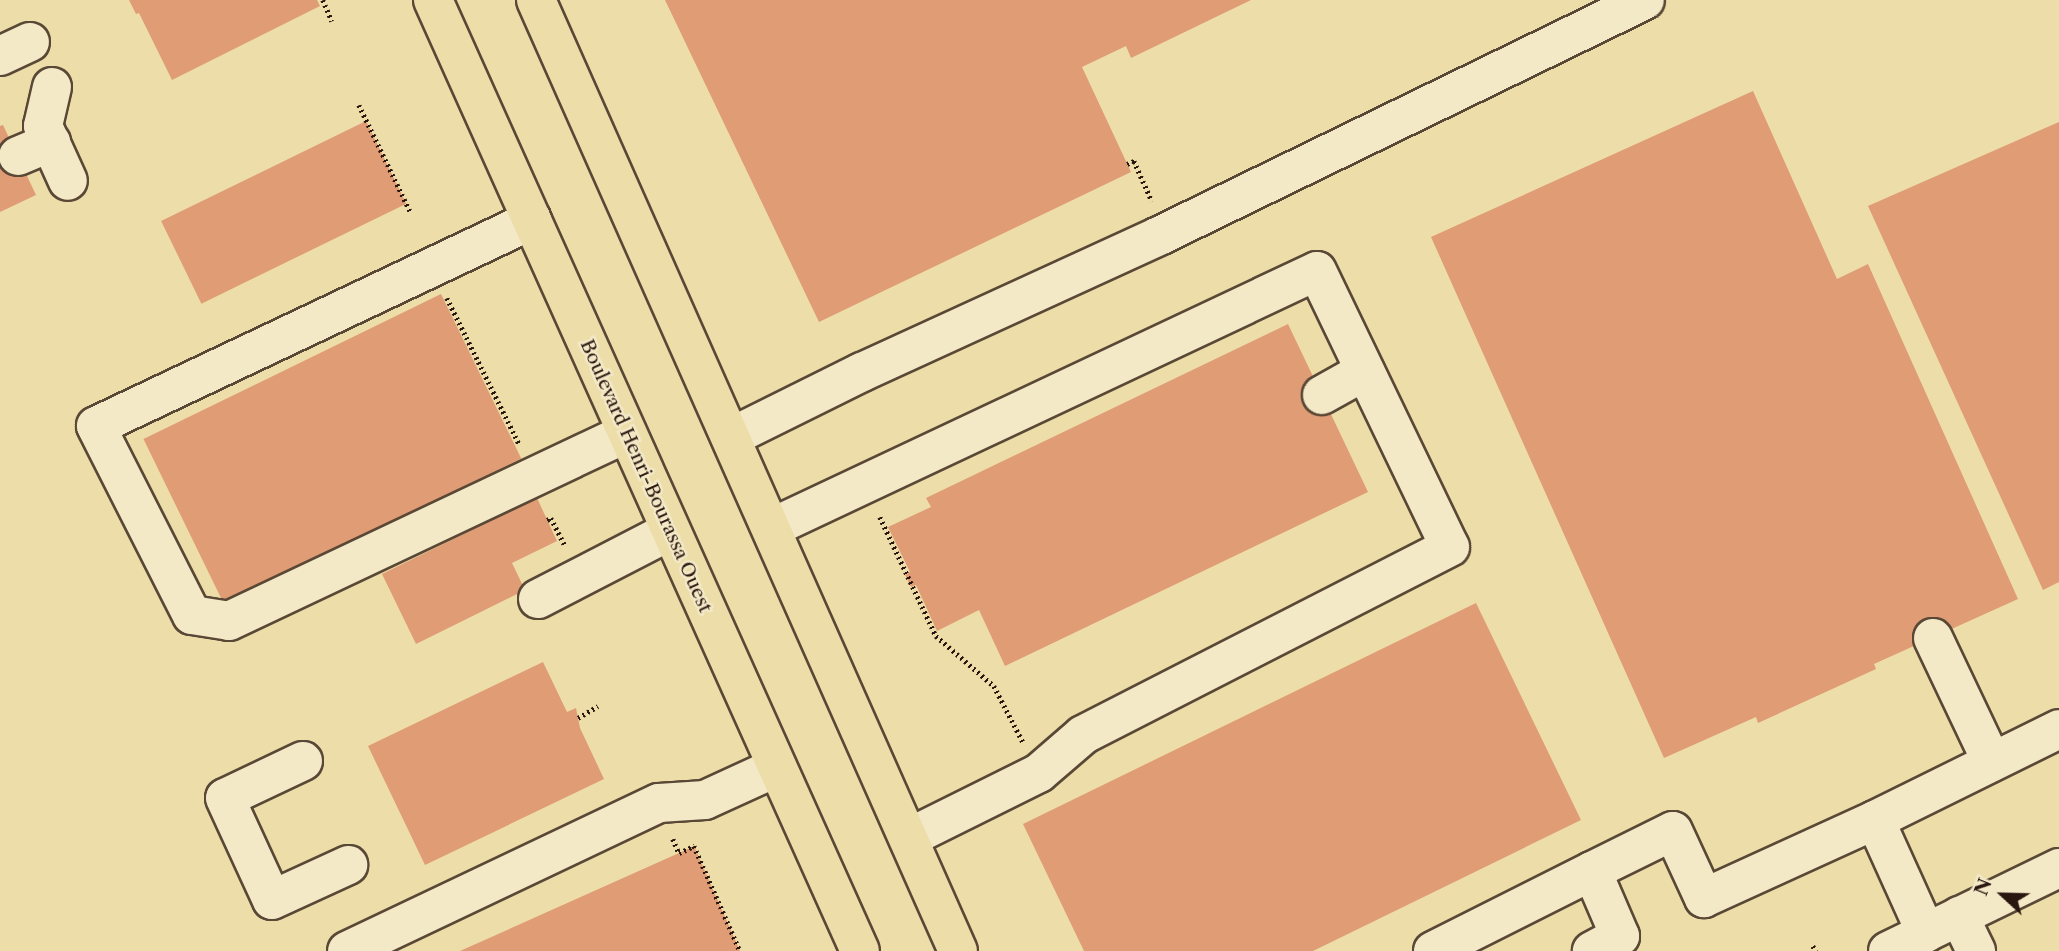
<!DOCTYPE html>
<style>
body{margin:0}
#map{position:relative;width:2059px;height:951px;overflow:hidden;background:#ecdda9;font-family:"Libre Caslon Text",serif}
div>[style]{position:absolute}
.building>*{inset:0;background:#e09c74;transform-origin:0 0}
.path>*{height:4.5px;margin-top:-2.25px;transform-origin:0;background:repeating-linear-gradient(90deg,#29160f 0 2px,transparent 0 5.5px)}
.roads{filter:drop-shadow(2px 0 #5a4836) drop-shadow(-2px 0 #5a4836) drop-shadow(0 2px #5a4836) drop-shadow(0 -2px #5a4836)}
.minor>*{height:38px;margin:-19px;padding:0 19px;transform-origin:19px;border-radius:19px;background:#f3e9c7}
.major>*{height:38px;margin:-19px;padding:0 19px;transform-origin:19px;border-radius:19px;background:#ecdda9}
span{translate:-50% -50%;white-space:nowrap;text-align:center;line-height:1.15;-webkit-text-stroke:5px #f3e9c7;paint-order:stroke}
.street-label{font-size:19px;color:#29160f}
.north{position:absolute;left:1968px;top:860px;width:70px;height:70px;-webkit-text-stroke:5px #f3e9c7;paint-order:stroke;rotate:292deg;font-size:19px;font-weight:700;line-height:28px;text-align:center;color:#29160f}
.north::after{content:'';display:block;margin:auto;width:24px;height:32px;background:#29160f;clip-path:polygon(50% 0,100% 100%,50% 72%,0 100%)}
</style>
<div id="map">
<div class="building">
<div style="clip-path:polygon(129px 0,317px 0,320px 6px,172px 80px,139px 13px,136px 14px)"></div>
<div style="clip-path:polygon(665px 0,1251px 0,1131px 58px,1126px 46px,1082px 67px,1131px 172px,819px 322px)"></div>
<div style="clip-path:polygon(1753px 91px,1837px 279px,1868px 264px,2018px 599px,1874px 664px,1876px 669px,1758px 723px,1756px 717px,1664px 758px,1431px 237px)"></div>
<div style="left:366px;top:121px;width:92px;height:228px;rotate:64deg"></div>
<div style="clip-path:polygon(2059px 122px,2059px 582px,2043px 590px,1868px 206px)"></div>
<div style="clip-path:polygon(3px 125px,36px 195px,0 212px,0 126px)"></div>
<div style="left:441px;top:294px;width:183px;height:331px;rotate:64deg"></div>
<div style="clip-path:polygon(1288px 324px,1368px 492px,1005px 666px,979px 610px,937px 631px,916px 585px,911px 587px,905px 575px,910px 572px,888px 527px,931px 507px,926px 498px)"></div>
<div style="clip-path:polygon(537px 498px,557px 541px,512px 563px,525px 590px,416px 644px,382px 574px)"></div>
<div style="clip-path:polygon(1476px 603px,1581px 820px,1313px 951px,1084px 951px,1023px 824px)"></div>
<div style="clip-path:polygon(543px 662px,567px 712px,576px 708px,580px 728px,604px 779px,425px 865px,368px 746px)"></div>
<div style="clip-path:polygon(694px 846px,740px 951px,460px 951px,679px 853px)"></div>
</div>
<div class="path">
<div style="left:323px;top:0;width:23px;rotate:67deg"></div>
<div style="left:359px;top:105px;width:120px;rotate:64.3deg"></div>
<div style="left:1127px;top:164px;width:8px;rotate:-23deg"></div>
<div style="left:1134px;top:161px;width:44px;rotate:65.8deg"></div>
<div style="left:447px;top:298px;width:163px;rotate:63.7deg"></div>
<div style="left:880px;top:517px;width:132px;rotate:64.8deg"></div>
<div style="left:936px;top:636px;width:77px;rotate:40.8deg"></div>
<div style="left:994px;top:686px;width:63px;rotate:62.6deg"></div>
<div style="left:547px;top:520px;width:4px;rotate:-27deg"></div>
<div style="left:551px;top:518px;width:30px;rotate:63deg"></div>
<div style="left:578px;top:718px;width:23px;rotate:-31deg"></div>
<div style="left:673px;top:839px;width:15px;rotate:67deg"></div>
<div style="left:679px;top:853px;width:17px;rotate:-25deg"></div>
<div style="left:694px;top:846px;width:115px;rotate:66.3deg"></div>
<div style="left:1813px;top:946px;width:6px;rotate:59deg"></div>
</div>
<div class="roads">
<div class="minor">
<div style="left:0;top:56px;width:33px;rotate:-25deg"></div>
<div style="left:52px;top:87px;width:40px;rotate:103deg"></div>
<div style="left:43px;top:126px;width:60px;rotate:65.6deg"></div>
<div style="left:18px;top:156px;width:36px;rotate:-23deg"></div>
<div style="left:532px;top:220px;width:482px;rotate:154.7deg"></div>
<div style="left:96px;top:426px;width:212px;rotate:63.1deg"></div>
<div style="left:192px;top:615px;width:37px;rotate:9deg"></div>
<div style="left:229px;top:621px;width:440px;rotate:-25.3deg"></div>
<div style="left:1322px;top:395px;width:49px;rotate:-29.2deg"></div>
<div style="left:731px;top:437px;width:146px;rotate:-26.4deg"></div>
<div style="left:862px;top:372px;width:327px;rotate:-24.6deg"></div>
<div style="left:1159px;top:236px;width:540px;rotate:-25.9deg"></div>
<div style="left:771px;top:528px;width:603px;rotate:-25.21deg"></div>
<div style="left:1317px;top:271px;width:306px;rotate:64.3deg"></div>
<div style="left:1450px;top:547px;width:412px;rotate:152.9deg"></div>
<div style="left:1083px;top:735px;width:58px;rotate:139.2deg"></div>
<div style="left:1039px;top:773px;width:146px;rotate:153.6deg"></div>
<div style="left:538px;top:599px;width:148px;rotate:-27.3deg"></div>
<div style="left:1933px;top:638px;width:137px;rotate:64.6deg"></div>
<div style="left:303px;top:761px;width:86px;rotate:154.6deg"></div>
<div style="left:225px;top:798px;width:112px;rotate:65.3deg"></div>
<div style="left:272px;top:900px;width:84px;rotate:-24.7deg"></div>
<div style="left:1875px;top:820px;width:205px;rotate:-26.3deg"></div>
<div style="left:1592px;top:871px;width:90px;rotate:-26.3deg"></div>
<div style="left:1673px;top:831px;width:74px;rotate:65.2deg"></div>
<div style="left:1704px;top:898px;width:188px;rotate:-24.5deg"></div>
<div style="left:1875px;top:820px;width:124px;rotate:65.7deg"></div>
<div style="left:1959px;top:916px;width:39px;rotate:64deg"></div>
<div style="left:347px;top:951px;width:345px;rotate:-25.4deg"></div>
<div style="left:659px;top:803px;width:46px;rotate:-3.7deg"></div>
<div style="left:705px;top:800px;width:79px;rotate:-24.6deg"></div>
<div style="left:1433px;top:951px;width:178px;rotate:-26.7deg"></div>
<div style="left:1592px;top:871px;width:71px;rotate:66.7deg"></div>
<div style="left:1620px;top:936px;width:32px;rotate:152deg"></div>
<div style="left:1888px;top:951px;width:190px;rotate:-25.9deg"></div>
</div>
<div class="major">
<div style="left:433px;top:0;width:1042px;rotate:65.82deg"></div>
<div style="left:536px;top:0;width:1040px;rotate:66.07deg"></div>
</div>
</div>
<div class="street-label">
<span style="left:646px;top:476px;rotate:66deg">Boulevard Henri-Bourassa Ouest</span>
</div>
<div class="north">N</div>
</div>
